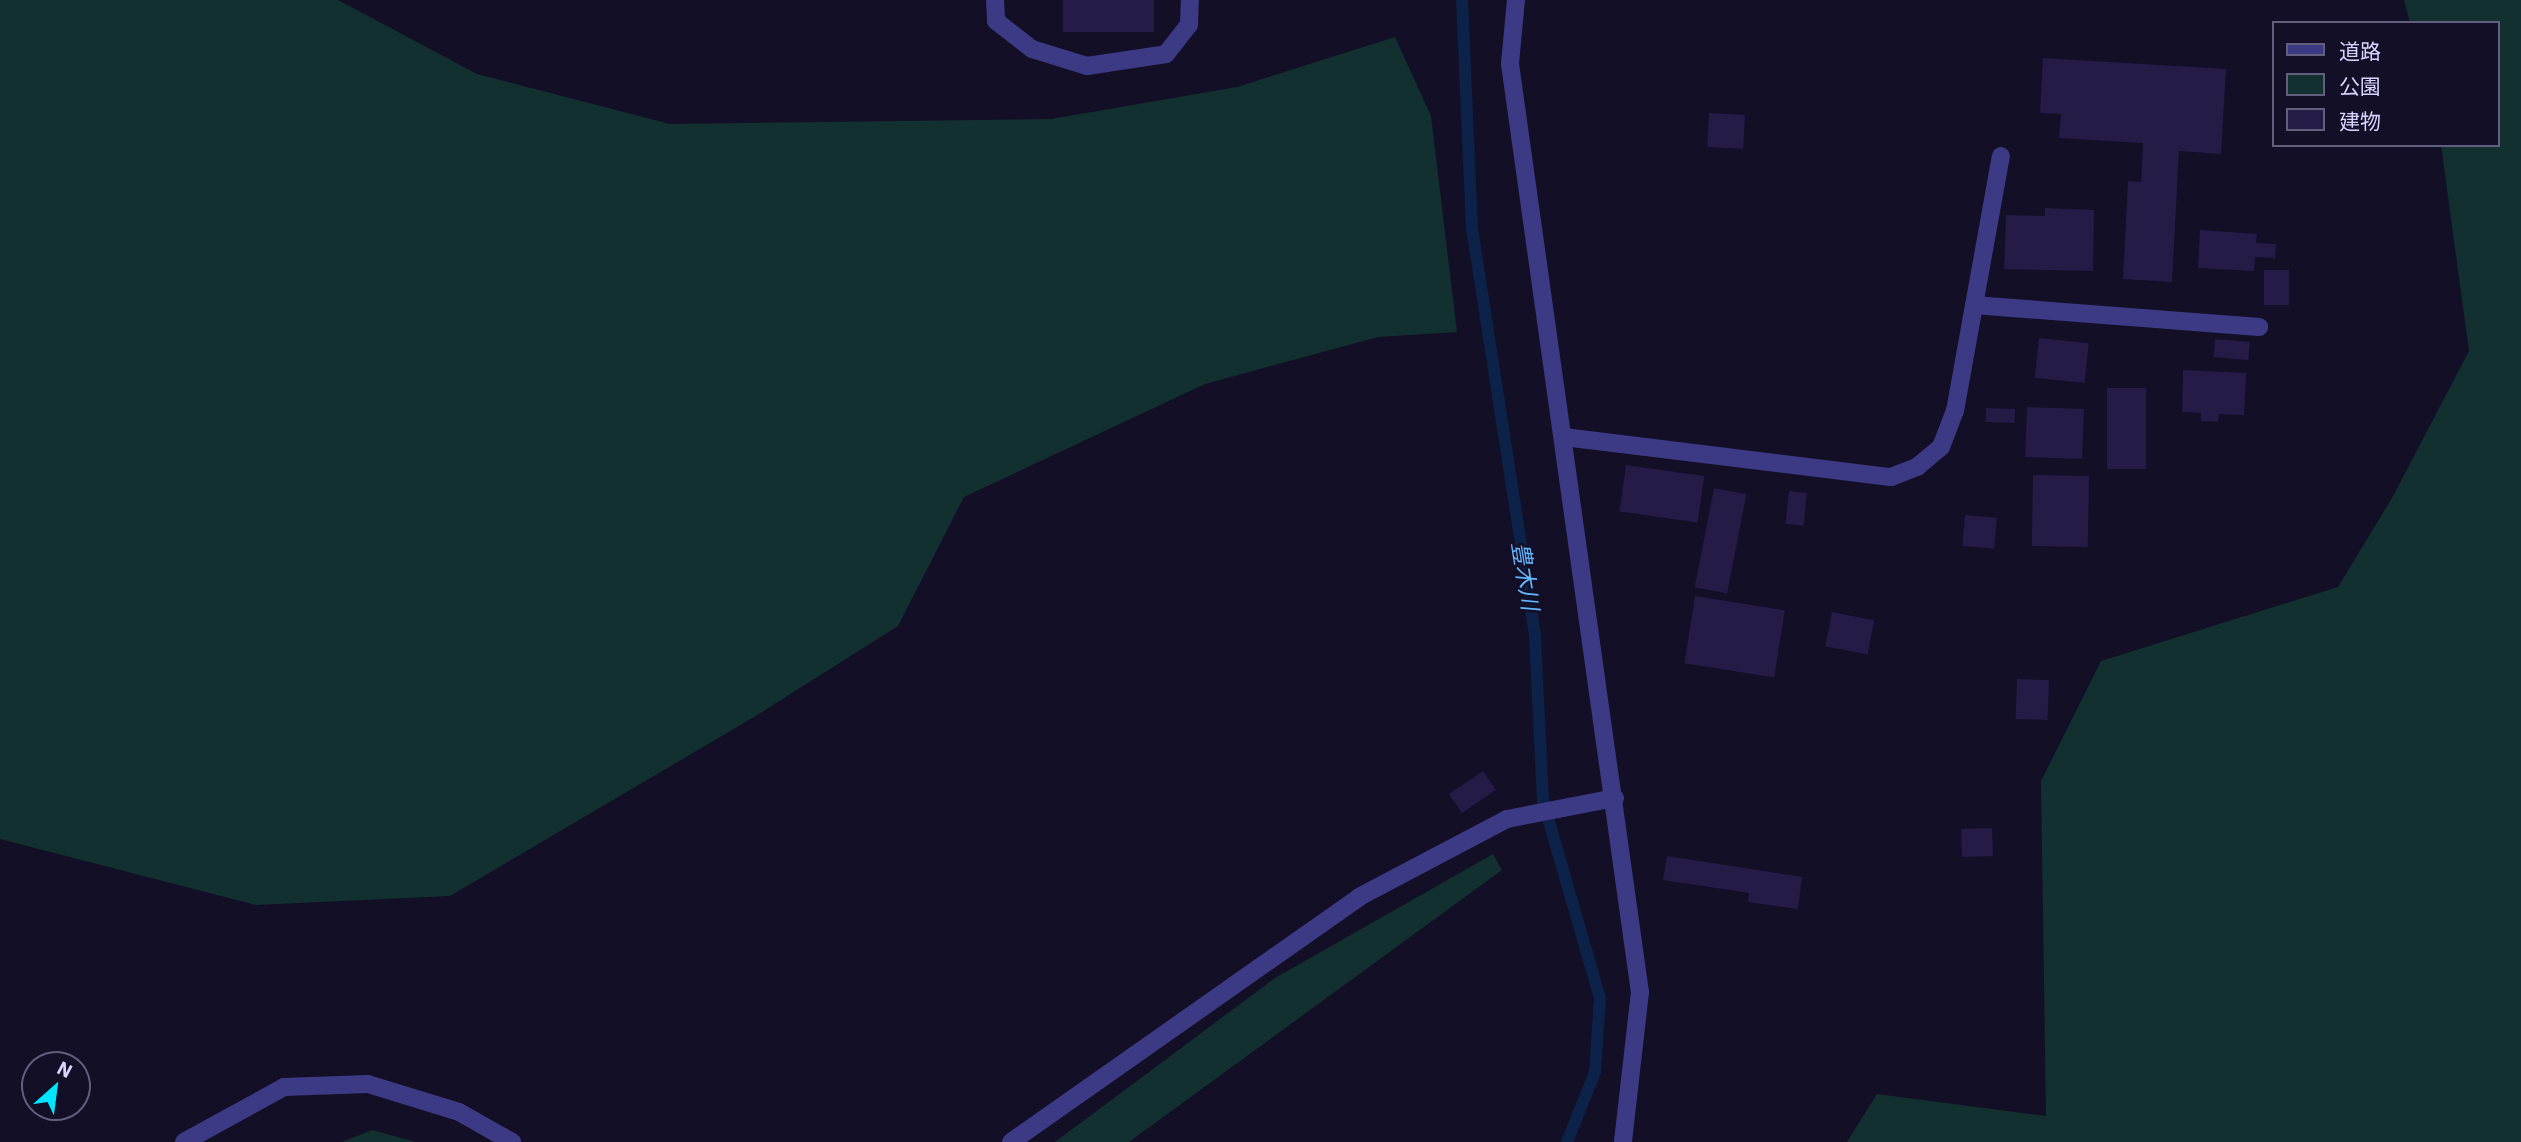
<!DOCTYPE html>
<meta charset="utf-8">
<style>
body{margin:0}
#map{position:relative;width:2521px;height:1142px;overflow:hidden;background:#130f26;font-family:"IBM Plex Sans","Noto Sans JP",sans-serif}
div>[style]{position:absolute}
.green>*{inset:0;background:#12302f}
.stream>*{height:12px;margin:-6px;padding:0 6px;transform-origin:6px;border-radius:6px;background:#0c2248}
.building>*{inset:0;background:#241b47;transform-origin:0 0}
.minor>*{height:18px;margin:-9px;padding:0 9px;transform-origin:9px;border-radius:9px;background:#3d3a85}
span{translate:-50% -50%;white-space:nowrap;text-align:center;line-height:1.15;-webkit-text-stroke:5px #130f26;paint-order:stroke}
.water-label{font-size:23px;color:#62b6ff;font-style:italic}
.legend{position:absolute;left:2272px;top:21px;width:228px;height:126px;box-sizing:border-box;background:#130f26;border:2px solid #625e7d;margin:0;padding:9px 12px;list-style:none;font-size:21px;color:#d9d4ff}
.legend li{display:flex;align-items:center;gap:14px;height:35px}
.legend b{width:35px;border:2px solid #625e7d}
.north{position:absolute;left:21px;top:1051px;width:70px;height:70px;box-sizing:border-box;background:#130f26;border:2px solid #625e7d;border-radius:50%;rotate:28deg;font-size:19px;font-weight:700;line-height:28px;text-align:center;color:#d9d4ff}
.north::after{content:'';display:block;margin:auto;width:24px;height:32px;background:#00e5ff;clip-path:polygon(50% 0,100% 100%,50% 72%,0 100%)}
</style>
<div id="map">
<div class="green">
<div style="clip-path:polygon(0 0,338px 0,477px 74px,670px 124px,1051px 119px,1237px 87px,1395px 37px,1431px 116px,1457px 332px,1378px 337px,1205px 384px,964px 497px,898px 626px,754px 717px,450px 896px,256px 905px,0 839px)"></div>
<div style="clip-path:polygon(2404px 0,2521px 0,2521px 1142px,1847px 1142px,1877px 1094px,2046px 1116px,2041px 781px,2101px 661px,2338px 587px,2392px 498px,2469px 351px,2441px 145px,2498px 145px,2498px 23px,2410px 23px)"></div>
<div style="clip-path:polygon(1493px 854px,1502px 870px,1129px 1142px,1055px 1142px,1275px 978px)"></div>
<div style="clip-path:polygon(372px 1130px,416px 1142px,342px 1142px)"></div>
</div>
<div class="stream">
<div style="left:1462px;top:0;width:228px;rotate:87.5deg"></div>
<div style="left:1472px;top:228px;width:414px;rotate:81.2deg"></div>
<div style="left:1535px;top:637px;width:164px;rotate:87.2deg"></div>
<div style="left:1543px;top:801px;width:205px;rotate:73.9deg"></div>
<div style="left:1600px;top:998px;width:74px;rotate:93.9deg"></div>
<div style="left:1595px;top:1072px;width:75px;rotate:111.8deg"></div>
</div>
<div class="building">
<div style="left:1063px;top:0;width:91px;height:32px"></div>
<div style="clip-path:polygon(2043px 58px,2226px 69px,2221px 154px,2179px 151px,2172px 282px,2123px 279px,2128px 181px,2141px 182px,2143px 143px,2059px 138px,2061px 114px,2040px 113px)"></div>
<div style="left:1709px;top:113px;width:36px;height:34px;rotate:3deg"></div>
<div style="clip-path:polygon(2045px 208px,2094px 210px,2093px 271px,2004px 269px,2006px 215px,2045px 216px)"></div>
<div style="clip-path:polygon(2200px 230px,2257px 234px,2256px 243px,2276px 244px,2275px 258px,2255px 257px,2254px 271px,2198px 268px)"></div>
<div style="left:2264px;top:270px;width:25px;height:35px"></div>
<div style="left:2039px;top:338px;width:50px;height:40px;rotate:6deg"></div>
<div style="left:2215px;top:339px;width:35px;height:18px;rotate:5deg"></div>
<div style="clip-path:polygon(2183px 370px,2246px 373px,2244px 415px,2219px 414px,2218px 422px,2201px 421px,2201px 413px,2182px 412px)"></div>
<div style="left:2107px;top:388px;width:39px;height:81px"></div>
<div style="left:2027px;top:407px;width:57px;height:50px;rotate:2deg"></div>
<div style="left:1986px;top:408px;width:29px;height:14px;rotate:2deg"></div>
<div style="left:1626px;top:465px;width:79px;height:47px;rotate:8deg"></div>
<div style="left:2033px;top:475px;width:56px;height:71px;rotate:1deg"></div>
<div style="left:1714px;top:488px;width:33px;height:101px;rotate:11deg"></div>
<div style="left:1789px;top:491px;width:18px;height:33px;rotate:6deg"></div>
<div style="left:1965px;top:515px;width:32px;height:31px;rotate:5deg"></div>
<div style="left:1695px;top:596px;width:91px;height:68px;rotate:9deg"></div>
<div style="left:1832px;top:612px;width:43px;height:35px;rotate:11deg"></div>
<div style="left:2017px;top:679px;width:32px;height:40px;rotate:2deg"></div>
<div style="left:1483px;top:771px;width:23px;height:41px;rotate:56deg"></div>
<div style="left:1992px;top:828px;width:28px;height:31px;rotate:88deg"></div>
<div style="clip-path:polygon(1667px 856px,1802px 877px,1798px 909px,1748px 902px,1749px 893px,1663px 880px)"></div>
</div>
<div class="minor">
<div style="left:995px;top:0;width:21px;rotate:87deg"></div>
<div style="left:996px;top:21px;width:46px;rotate:37.9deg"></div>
<div style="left:1032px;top:49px;width:58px;rotate:17.2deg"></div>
<div style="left:1087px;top:66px;width:80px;rotate:-8.6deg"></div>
<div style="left:1166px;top:54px;width:37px;rotate:-52deg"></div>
<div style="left:1189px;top:25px;width:25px;rotate:-88deg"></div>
<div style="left:1516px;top:0;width:64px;rotate:95.4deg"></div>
<div style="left:1510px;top:64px;width:937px;rotate:82.03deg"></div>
<div style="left:1640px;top:992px;width:151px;rotate:96.5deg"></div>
<div style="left:1974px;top:305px;width:286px;rotate:4.4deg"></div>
<div style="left:1564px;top:437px;width:329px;rotate:7deg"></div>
<div style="left:1891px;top:477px;width:28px;rotate:-21deg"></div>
<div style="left:1917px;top:467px;width:31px;rotate:-40deg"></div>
<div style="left:1941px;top:447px;width:39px;rotate:-69deg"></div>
<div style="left:1955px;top:411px;width:259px;rotate:-79.8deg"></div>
<div style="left:184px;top:1142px;width:114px;rotate:-28.8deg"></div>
<div style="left:284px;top:1087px;width:84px;rotate:-2deg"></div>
<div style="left:368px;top:1084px;width:95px;rotate:17.1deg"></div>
<div style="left:459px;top:1112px;width:61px;rotate:29.5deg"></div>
<div style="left:1011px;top:1142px;width:426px;rotate:-35.1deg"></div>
<div style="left:1359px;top:897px;width:167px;rotate:-27.8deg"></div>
<div style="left:1507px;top:819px;width:110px;rotate:-11deg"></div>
</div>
<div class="water-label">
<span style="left:1526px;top:576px;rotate:81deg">豊木川</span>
</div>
<ul class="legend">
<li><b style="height:9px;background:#3d3a85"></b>道路</li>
<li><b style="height:19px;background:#12302f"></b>公園</li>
<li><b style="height:19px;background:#241b47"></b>建物</li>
</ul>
<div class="north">N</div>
</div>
